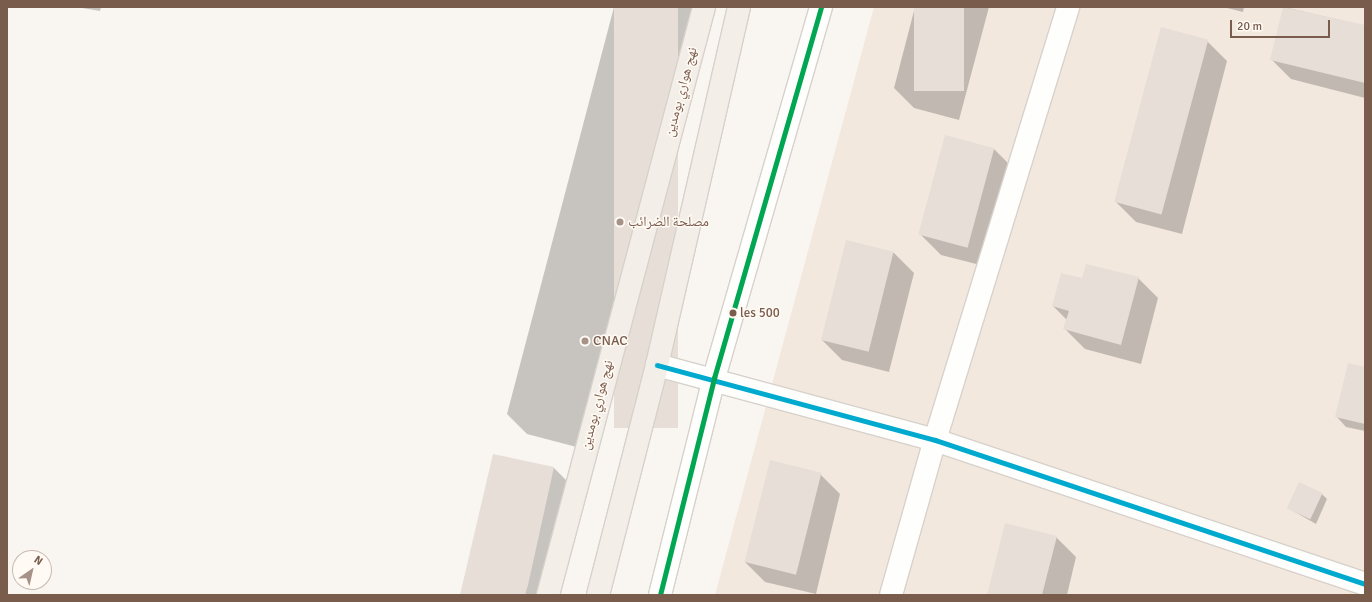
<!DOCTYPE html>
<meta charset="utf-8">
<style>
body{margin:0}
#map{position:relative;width:1372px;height:602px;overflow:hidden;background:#f9f5f0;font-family:Signika,"Noto Naskh Arabic",sans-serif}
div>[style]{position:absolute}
.residential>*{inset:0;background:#f2e8de}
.shadow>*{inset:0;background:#0003}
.building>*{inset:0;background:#e6ded7;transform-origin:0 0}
.roads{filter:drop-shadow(1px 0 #d7d1cb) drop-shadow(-1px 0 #d7d1cb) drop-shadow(0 1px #d7d1cb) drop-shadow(0 -1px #d7d1cb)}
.minor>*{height:22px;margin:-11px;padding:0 11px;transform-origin:11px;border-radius:11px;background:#fefefd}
.primary>*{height:22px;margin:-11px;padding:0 11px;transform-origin:11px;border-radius:11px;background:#f3eee8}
.bus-1>*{height:5px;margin:-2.5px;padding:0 2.5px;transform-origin:2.5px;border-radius:2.5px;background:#00a9ce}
.bus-2>*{height:5px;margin:-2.5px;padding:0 2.5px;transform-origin:2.5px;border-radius:2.5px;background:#00a651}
.dots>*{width:11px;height:11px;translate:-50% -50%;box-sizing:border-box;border:2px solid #fffaf3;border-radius:50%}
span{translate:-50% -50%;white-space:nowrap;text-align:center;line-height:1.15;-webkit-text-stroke:3px #fffaf3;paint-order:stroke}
.bus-label{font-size:13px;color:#7a5c4d}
.left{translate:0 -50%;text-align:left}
.street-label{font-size:14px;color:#7a5c4d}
.poi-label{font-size:14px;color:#7a5c4d}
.frame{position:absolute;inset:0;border:8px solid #7a5c4d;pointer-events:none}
.north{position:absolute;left:12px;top:550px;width:40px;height:40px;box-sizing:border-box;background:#fffaf3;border:1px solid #cabbb1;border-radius:50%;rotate:34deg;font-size:11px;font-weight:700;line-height:16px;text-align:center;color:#7a5c4d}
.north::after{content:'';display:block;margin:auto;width:14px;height:18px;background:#a69286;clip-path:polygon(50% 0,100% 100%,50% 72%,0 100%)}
.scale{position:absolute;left:1230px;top:20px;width:100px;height:18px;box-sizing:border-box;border:2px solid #7a5c4d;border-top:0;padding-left:5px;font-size:12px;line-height:14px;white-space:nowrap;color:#7a5c4d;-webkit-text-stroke:3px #fffaf3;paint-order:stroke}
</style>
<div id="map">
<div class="residential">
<div style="clip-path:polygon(874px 7px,1365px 7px,1365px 595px,715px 595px)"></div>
</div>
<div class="shadow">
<div style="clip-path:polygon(76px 7px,101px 7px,100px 11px)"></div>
<div style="clip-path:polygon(614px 7px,703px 7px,588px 450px,527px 434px,507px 414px)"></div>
<div style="clip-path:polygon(915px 7px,989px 7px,959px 120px,914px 108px,894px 88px)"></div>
<div style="clip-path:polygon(1223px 7px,1244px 7px,1243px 12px)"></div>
<div style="clip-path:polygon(1284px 7px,1365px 26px,1365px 98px,1291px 79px,1271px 59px)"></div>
<div style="clip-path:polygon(1207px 41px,1227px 61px,1182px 234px,1136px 222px,1116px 202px)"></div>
<div style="clip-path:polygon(993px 148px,1013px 168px,988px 267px,941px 255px,921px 235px)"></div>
<div style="clip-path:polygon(847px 241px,894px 253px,914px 273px,889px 372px,842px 360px,822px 340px)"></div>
<div style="clip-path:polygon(1138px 278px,1158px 298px,1141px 364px,1085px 349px,1065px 329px,1067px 320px,1053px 306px,1083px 280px)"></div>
<div style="clip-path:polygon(1365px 368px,1365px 431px,1346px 427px,1336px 416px)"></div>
<div style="clip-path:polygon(494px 455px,554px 468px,574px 488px,549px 595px,461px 595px)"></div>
<div style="clip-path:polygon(820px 474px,840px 494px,816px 594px,765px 582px,745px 562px)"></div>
<div style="clip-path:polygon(1322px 494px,1327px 499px,1316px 524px,1288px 508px)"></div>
<div style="clip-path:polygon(1056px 537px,1076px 557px,1067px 595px,988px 595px)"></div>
</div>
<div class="building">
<div style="left:614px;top:7px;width:64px;height:421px"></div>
<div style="left:914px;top:7px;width:50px;height:84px"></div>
<div style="clip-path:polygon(1283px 7px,1365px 25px,1365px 83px,1270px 60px)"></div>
<div style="left:1161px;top:27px;width:49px;height:181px;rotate:15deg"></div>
<div style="left:945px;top:135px;width:51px;height:103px;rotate:15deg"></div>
<div style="left:846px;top:240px;width:49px;height:103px;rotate:14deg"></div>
<div style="clip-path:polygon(1086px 264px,1139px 277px,1121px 345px,1063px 329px,1069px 311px,1052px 306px,1061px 273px,1082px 278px)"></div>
<div style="clip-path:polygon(1348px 363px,1365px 367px,1365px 424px,1335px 417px)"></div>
<div style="clip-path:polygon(493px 454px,554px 467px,528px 585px,525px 595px,460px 595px)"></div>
<div style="left:770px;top:460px;width:53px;height:105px;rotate:14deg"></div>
<div style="left:1299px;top:482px;width:26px;height:29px;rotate:25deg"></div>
<div style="clip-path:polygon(1005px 523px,1057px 536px,1042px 595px,987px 595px)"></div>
</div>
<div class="roads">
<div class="minor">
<div style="left:657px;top:365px;width:288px;rotate:15.1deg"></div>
<div style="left:935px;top:440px;width:453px;rotate:18.5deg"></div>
<div style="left:660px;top:595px;width:224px;rotate:-76deg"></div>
<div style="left:714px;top:378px;width:386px;rotate:-73.9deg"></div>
<div style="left:891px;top:595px;width:161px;rotate:-74.2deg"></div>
<div style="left:935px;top:440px;width:453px;rotate:-72.9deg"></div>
</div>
<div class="primary">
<div style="left:548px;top:595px;width:608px;rotate:-75.14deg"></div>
<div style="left:598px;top:595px;width:237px;rotate:-75.6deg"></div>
<div style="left:657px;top:365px;width:367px;rotate:-77.1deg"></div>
</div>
</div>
<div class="bus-1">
<div style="left:657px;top:365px;width:288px;rotate:15.1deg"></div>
<div style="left:935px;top:440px;width:453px;rotate:18.5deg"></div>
</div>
<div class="bus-2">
<div style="left:660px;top:595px;width:224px;rotate:-76deg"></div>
<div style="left:714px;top:378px;width:386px;rotate:-73.9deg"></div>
</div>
<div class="dots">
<div style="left:620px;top:222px;background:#a69286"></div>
<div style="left:733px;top:313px;background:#7a5c4d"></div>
<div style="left:585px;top:341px;background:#a69286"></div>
</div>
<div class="bus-label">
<span class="left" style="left:740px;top:313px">les 500</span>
</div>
<div class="street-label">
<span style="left:681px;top:92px;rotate:-75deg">نهج هواري بومدين</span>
<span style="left:597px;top:405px;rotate:-75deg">نهج هواري بومدين</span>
</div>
<div class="poi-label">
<span class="left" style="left:628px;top:222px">مصلحة الضرائب</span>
<span class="left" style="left:593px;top:341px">CNAC</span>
</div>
<div class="frame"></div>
<div class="north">N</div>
<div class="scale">20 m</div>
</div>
